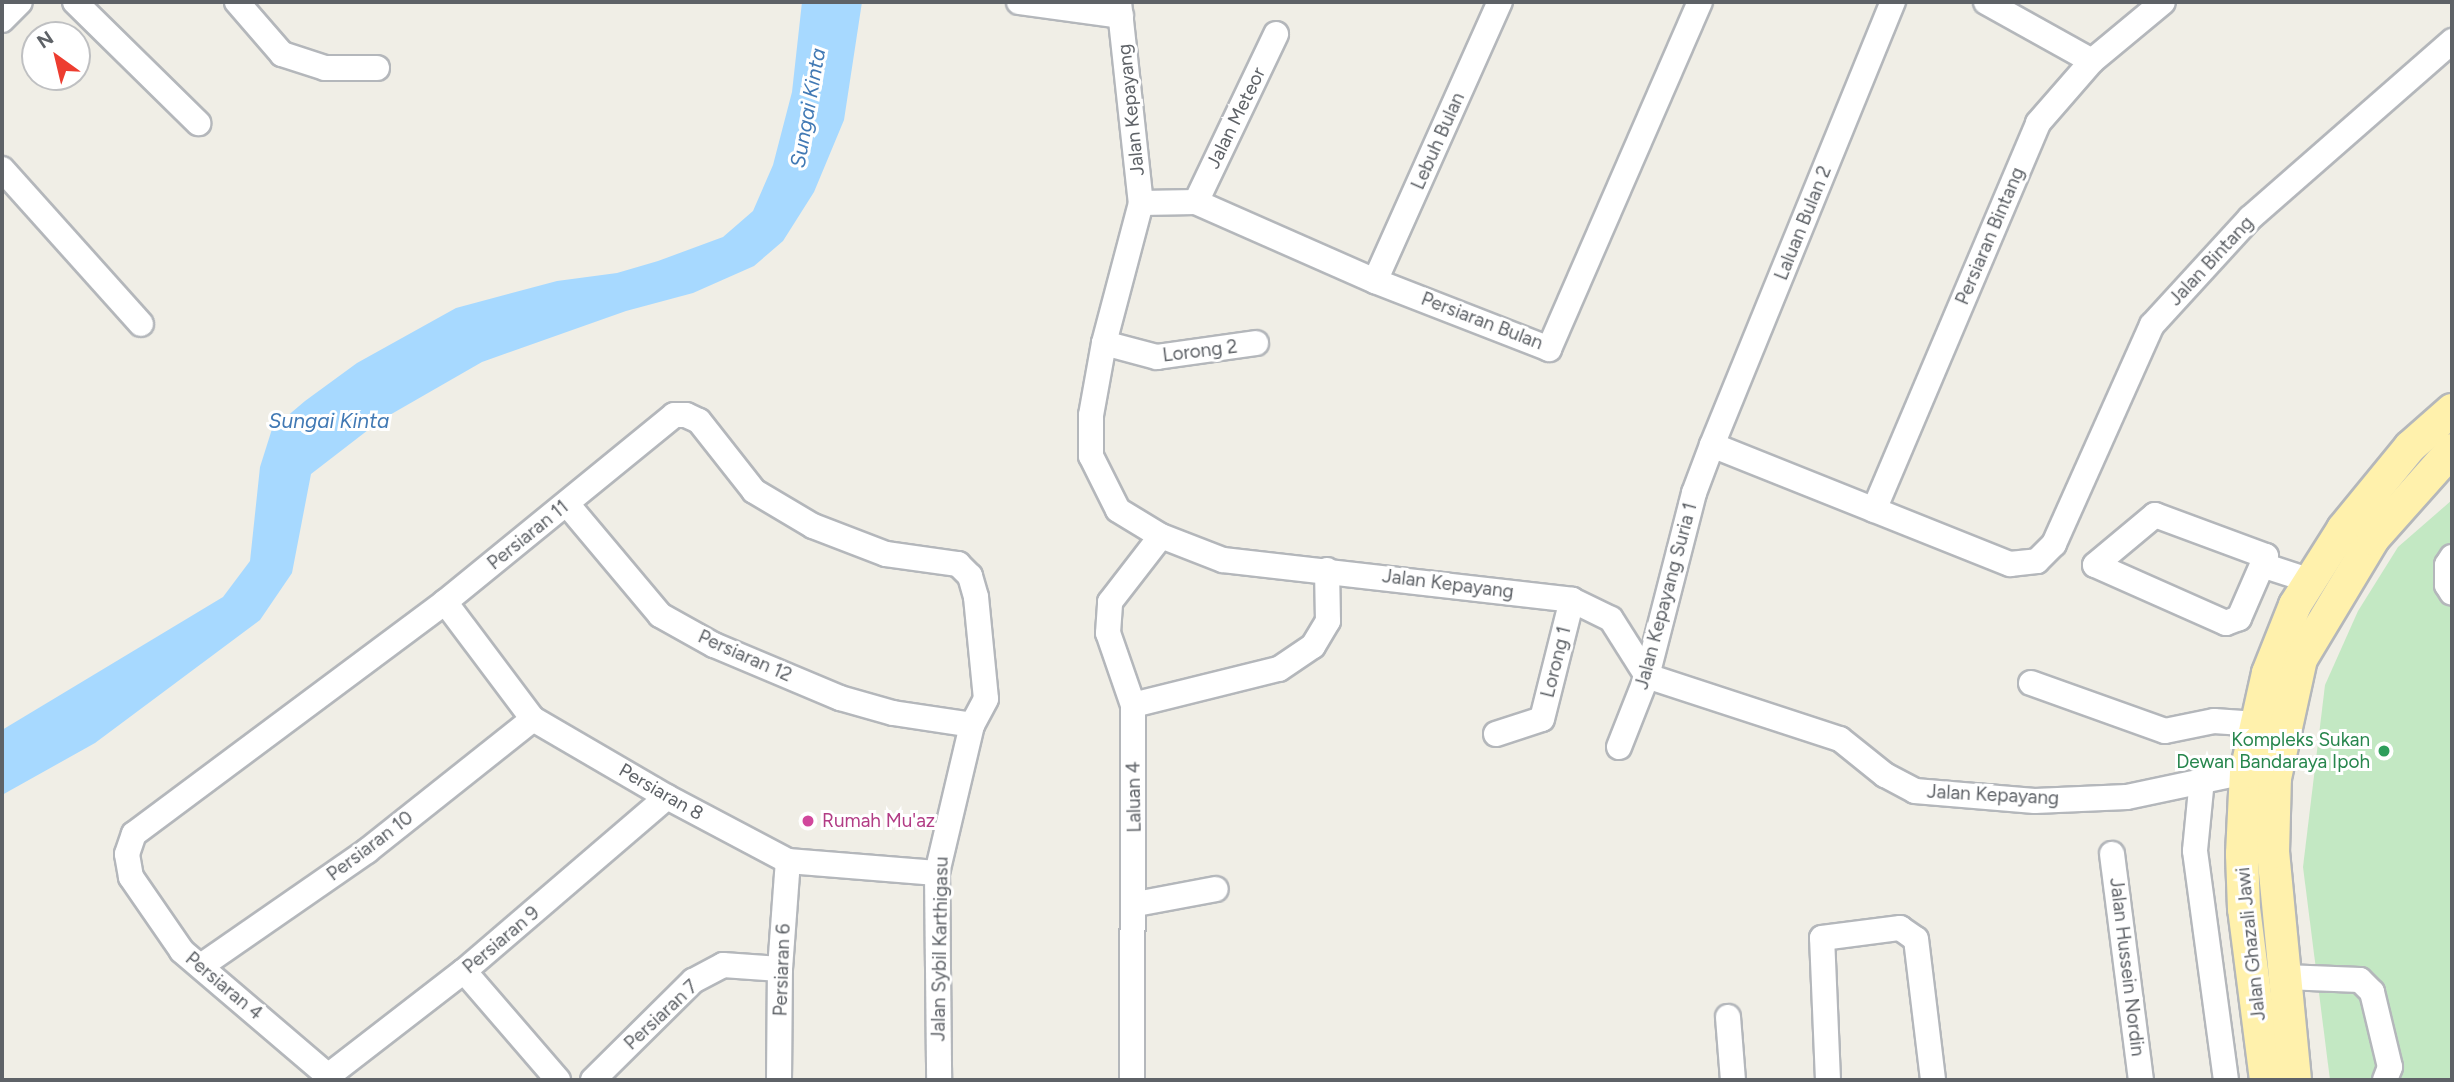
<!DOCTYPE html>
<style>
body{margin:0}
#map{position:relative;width:2454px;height:1082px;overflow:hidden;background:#f0eee6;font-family:Figtree,sans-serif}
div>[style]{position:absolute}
.green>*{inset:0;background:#c3e8c3}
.water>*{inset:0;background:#a7d9ff}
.roads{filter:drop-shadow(2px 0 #b4b7bb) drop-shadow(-2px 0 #b4b7bb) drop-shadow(0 2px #b4b7bb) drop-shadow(0 -2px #b4b7bb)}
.minor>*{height:24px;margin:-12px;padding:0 12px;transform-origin:12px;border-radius:12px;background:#fff}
.major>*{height:32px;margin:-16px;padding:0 16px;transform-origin:16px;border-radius:16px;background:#fff1ac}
.dots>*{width:19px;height:19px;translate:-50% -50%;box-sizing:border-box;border:4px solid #fff;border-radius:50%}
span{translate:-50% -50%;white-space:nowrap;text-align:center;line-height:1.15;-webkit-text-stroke:6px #fff;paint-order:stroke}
.street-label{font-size:19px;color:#5e6267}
.leisure-label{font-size:19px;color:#27864d}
.right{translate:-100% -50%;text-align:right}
.hotel-label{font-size:19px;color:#b23c85}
.left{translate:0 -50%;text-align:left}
.water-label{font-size:21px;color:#4179b4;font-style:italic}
.frame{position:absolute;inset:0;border:4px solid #5e6267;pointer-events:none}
.north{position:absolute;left:21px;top:21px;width:70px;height:70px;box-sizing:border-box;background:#fff;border:2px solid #bfc0c2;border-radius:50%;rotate:326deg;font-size:19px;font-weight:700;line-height:28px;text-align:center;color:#5e6267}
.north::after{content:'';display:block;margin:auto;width:24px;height:32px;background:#ed3d30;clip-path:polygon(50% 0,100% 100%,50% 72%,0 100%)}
</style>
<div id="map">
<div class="green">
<div style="clip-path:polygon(2452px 500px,2452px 1080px,2330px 1080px,2303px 867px,2325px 685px,2358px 611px,2398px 547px)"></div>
</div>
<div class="water">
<div style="clip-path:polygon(802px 2px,862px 2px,844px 120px,814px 192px,783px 241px,754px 266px,693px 293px,626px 311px,482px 362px,381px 420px,311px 474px,292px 573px,260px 620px,95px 743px,2px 795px,2px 730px,223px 597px,250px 561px,260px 467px,272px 429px,305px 401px,357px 363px,456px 308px,557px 281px,617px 273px,658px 261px,723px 237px,753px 211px,773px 165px,792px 92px)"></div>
</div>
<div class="roads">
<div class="minor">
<div style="left:75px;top:2px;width:173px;rotate:44.5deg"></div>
<div style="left:237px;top:2px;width:69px;rotate:49.1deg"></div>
<div style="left:282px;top:54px;width:45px;rotate:18deg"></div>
<div style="left:325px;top:68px;width:52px"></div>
<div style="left:1019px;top:2px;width:103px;rotate:7.8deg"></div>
<div style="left:1119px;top:2px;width:202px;rotate:83.8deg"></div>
<div style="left:1141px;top:203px;width:145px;rotate:104.8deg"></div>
<div style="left:1104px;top:343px;width:73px;rotate:100.2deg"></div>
<div style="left:1091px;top:415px;width:41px;rotate:90deg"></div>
<div style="left:1091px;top:456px;width:60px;rotate:63.4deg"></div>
<div style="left:1118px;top:510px;width:50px;rotate:31.2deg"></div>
<div style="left:1161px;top:536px;width:66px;rotate:21.2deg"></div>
<div style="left:1223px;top:560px;width:351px;rotate:6.5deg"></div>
<div style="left:1572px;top:600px;width:43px;rotate:26deg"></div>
<div style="left:1611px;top:619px;width:67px;rotate:57.7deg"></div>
<div style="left:1647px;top:676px;width:203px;rotate:18.1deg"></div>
<div style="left:1840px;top:739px;width:58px;rotate:38.7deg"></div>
<div style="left:1885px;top:775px;width:34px;rotate:28deg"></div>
<div style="left:1915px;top:791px;width:120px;rotate:4.8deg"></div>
<div style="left:2035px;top:801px;width:92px;rotate:-2.5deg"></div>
<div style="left:2127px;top:797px;width:122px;rotate:-11.9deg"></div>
<div style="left:1986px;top:2px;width:121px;rotate:29.1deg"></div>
<div style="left:2px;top:20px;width:25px;rotate:-45deg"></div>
<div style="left:2px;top:169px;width:208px;rotate:48.1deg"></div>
<div style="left:1196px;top:202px;width:186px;rotate:-64.5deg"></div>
<div style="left:1141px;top:203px;width:55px;rotate:-1deg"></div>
<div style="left:1196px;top:202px;width:196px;rotate:23.8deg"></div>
<div style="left:1375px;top:281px;width:187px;rotate:21.3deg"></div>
<div style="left:1549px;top:349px;width:378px;rotate:-66.5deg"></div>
<div style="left:1375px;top:281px;width:306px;rotate:-65.9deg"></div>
<div style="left:1104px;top:343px;width:55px;rotate:14.8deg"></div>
<div style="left:1157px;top:357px;width:100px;rotate:-8deg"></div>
<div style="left:1712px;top:445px;width:321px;rotate:21.8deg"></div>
<div style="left:2010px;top:564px;width:27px;rotate:-6deg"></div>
<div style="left:2037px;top:561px;width:24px;rotate:-45deg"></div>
<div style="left:2054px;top:544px;width:240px;rotate:-65.9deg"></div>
<div style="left:2152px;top:325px;width:145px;rotate:-47.5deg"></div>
<div style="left:2250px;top:218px;width:269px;rotate:-41.2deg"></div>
<div style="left:567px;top:504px;width:145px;rotate:50deg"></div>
<div style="left:660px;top:615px;width:62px;rotate:29.1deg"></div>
<div style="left:714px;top:645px;width:137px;rotate:22.8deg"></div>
<div style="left:840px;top:698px;width:55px;rotate:15.8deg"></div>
<div style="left:893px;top:713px;width:80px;rotate:8.6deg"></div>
<div style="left:1874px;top:510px;width:420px;rotate:-67deg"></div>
<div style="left:2038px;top:123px;width:82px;rotate:-48.9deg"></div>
<div style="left:2092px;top:61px;width:92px;rotate:-39.7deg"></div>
<div style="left:2155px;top:515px;width:118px;rotate:20.3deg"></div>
<div style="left:2266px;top:556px;width:68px;rotate:113.5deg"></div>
<div style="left:2239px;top:618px;width:14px;rotate:159deg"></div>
<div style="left:2226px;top:623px;width:143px;rotate:-156.1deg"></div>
<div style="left:2095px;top:565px;width:78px;rotate:-39.8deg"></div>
<div style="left:2452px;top:557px;width:9px;rotate:122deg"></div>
<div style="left:2447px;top:565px;width:20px;rotate:90deg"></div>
<div style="left:2447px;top:585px;width:9px;rotate:58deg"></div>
<div style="left:2262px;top:565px;width:52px;rotate:18.1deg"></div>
<div style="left:445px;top:602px;width:146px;rotate:53.1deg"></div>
<div style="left:533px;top:719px;width:155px;rotate:30.2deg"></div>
<div style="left:667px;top:797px;width:137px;rotate:27.9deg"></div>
<div style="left:788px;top:861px;width:149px;rotate:4.6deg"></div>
<div style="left:2031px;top:683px;width:142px;rotate:19.7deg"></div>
<div style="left:2165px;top:731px;width:50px;rotate:-11.5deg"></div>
<div style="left:2214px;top:721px;width:43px;rotate:4deg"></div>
<div style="left:1133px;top:705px;width:150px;rotate:-13.9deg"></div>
<div style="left:1279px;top:669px;width:41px;rotate:-34.1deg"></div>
<div style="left:1313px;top:646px;width:29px;rotate:-59deg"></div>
<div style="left:1328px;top:621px;width:51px;rotate:-91.1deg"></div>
<div style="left:1496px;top:734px;width:48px;rotate:-18.1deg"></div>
<div style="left:1542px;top:719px;width:123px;rotate:-75.9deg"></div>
<div style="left:1619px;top:747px;width:76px;rotate:-68.5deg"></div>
<div style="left:1647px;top:676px;width:189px;rotate:-75.6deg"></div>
<div style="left:1694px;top:493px;width:51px;rotate:-69.4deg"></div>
<div style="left:1712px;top:445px;width:479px;rotate:-67.8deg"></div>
<div style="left:2202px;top:779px;width:72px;rotate:95.6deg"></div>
<div style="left:2195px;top:851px;width:231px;rotate:82.3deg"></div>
<div style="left:2112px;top:854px;width:228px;rotate:82.7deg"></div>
<div style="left:1136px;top:904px;width:81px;rotate:-10.6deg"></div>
<div style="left:201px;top:966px;width:202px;rotate:-34.7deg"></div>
<div style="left:367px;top:851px;width:212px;rotate:-38.5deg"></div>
<div style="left:464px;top:971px;width:144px;rotate:49.2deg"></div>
<div style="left:2284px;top:977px;width:76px;rotate:2.3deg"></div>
<div style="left:2360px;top:980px;width:17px;rotate:45deg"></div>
<div style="left:2372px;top:992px;width:77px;rotate:76.5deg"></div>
<div style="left:2390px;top:1067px;width:14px;rotate:111deg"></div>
<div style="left:1728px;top:1017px;width:63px;rotate:85.5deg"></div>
<div style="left:328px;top:1076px;width:172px;rotate:-37.7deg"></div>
<div style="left:464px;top:971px;width:267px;rotate:-40.6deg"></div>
<div style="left:333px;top:1080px;width:199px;rotate:-139.5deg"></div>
<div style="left:182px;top:951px;width:90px;rotate:-124.6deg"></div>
<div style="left:131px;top:877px;width:23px;rotate:-100deg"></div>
<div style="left:127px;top:854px;width:21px;rotate:-71deg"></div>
<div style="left:134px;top:834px;width:388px;rotate:-36.7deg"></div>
<div style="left:445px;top:602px;width:296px;rotate:-39.2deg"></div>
<div style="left:674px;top:415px;width:12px"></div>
<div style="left:686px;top:415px;width:14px;rotate:25deg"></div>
<div style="left:699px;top:421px;width:89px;rotate:51.8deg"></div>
<div style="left:754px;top:491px;width:69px;rotate:30.7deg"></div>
<div style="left:813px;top:526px;width:78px;rotate:21deg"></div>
<div style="left:886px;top:554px;width:73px;rotate:7.9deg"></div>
<div style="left:958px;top:564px;width:17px;rotate:45deg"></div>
<div style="left:970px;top:576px;width:22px;rotate:74deg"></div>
<div style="left:976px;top:597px;width:102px;rotate:84.4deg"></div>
<div style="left:986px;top:699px;width:30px;rotate:118deg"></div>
<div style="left:972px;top:725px;width:152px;rotate:103.3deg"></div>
<div style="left:937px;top:873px;width:207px;rotate:89.4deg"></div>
<div style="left:593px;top:1080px;width:141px;rotate:-44.7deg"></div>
<div style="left:693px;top:981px;width:34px;rotate:-28deg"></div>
<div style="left:723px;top:965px;width:57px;rotate:4deg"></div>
<div style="left:779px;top:1080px;width:111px;rotate:-89.5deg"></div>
<div style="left:780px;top:969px;width:108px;rotate:-85.8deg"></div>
<div style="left:1132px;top:1080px;width:375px;rotate:-89.8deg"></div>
<div style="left:1133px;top:705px;width:76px;rotate:-109.1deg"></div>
<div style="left:1108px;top:633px;width:31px;rotate:-86deg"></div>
<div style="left:1110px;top:602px;width:83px;rotate:-52.3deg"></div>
<div style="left:1828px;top:1080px;width:142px;rotate:-92.4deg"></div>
<div style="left:1822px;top:938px;width:79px;rotate:-7.3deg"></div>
<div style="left:1900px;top:928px;width:19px;rotate:35deg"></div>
<div style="left:1916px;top:939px;width:142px;rotate:83.1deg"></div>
</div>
<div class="major">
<div style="left:2266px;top:1080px;width:172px;rotate:-97.3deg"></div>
<div style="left:2244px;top:909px;width:55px;rotate:-92.1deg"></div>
<div style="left:2242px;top:854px;width:82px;rotate:-87.2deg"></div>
<div style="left:2246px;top:772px;width:101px;rotate:-77.5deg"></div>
<div style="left:2268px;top:673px;width:73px;rotate:-68.3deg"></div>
<div style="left:2295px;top:605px;width:90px;rotate:-57.7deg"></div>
<div style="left:2343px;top:529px;width:106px;rotate:-50.7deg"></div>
<div style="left:2410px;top:447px;width:56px;rotate:-41.4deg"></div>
<div style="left:2295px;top:1080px;width:229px;rotate:-95.5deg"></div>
<div style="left:2273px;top:852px;width:74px;rotate:-88.5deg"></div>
<div style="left:2275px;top:778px;width:122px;rotate:-77.7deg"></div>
<div style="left:2301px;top:659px;width:140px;rotate:-59deg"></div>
<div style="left:2373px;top:539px;width:119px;rotate:-48.4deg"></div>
</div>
</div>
<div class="dots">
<div style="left:2384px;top:751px;background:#2e9e5b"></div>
<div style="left:808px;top:821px;background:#d1479c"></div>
</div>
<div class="street-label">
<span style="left:1131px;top:110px;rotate:-96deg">Jalan Kepayang</span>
<span style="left:1236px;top:118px;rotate:-64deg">Jalan Meteor</span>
<span style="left:1438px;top:141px;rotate:-66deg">Lebuh Bulan</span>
<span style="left:1803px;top:223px;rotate:-68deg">Laluan Bulan 2</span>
<span style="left:1990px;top:236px;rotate:-67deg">Persiaran Bintang</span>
<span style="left:2211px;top:261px;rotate:-47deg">Jalan Bintang</span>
<span style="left:1482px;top:321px;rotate:21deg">Persiaran Bulan</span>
<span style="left:1200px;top:351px;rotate:-7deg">Lorong 2</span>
<span style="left:528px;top:535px;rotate:-39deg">Persiaran 11</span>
<span style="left:1448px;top:584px;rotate:7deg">Jalan Kepayang</span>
<span style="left:1666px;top:596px;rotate:-75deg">Jalan Kepayang Suria 1</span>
<span style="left:745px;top:656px;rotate:24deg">Persiaran 12</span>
<span style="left:1556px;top:662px;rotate:-76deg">Lorong 1</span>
<span style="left:661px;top:792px;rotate:30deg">Persiaran 8</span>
<span style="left:1993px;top:795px;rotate:3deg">Jalan Kepayang</span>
<span style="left:1134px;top:797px;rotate:-91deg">Laluan 4</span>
<span style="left:370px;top:846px;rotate:-37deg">Persiaran 10</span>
<span style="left:501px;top:940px;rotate:-40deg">Persiaran 9</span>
<span style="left:2251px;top:944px;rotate:-96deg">Jalan Ghazali Jawi</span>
<span style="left:940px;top:949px;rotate:-89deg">Jalan Sybil Karthigasu</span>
<span style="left:2127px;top:967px;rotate:83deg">Jalan Hussein Nordin</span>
<span style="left:782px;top:970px;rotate:-88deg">Persiaran 6</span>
<span style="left:224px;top:986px;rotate:40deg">Persiaran 4</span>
<span style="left:661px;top:1015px;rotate:-43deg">Persiaran 7</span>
</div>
<div class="leisure-label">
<span class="right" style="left:2370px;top:751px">Kompleks Sukan<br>Dewan Bandaraya Ipoh</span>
</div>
<div class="hotel-label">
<span class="left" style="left:822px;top:821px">Rumah Mu'az</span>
</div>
<div class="water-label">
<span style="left:808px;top:108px;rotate:-80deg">Sungai Kinta</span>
<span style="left:329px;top:421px">Sungai Kinta</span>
</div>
<div class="frame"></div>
<div class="north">N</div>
</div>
